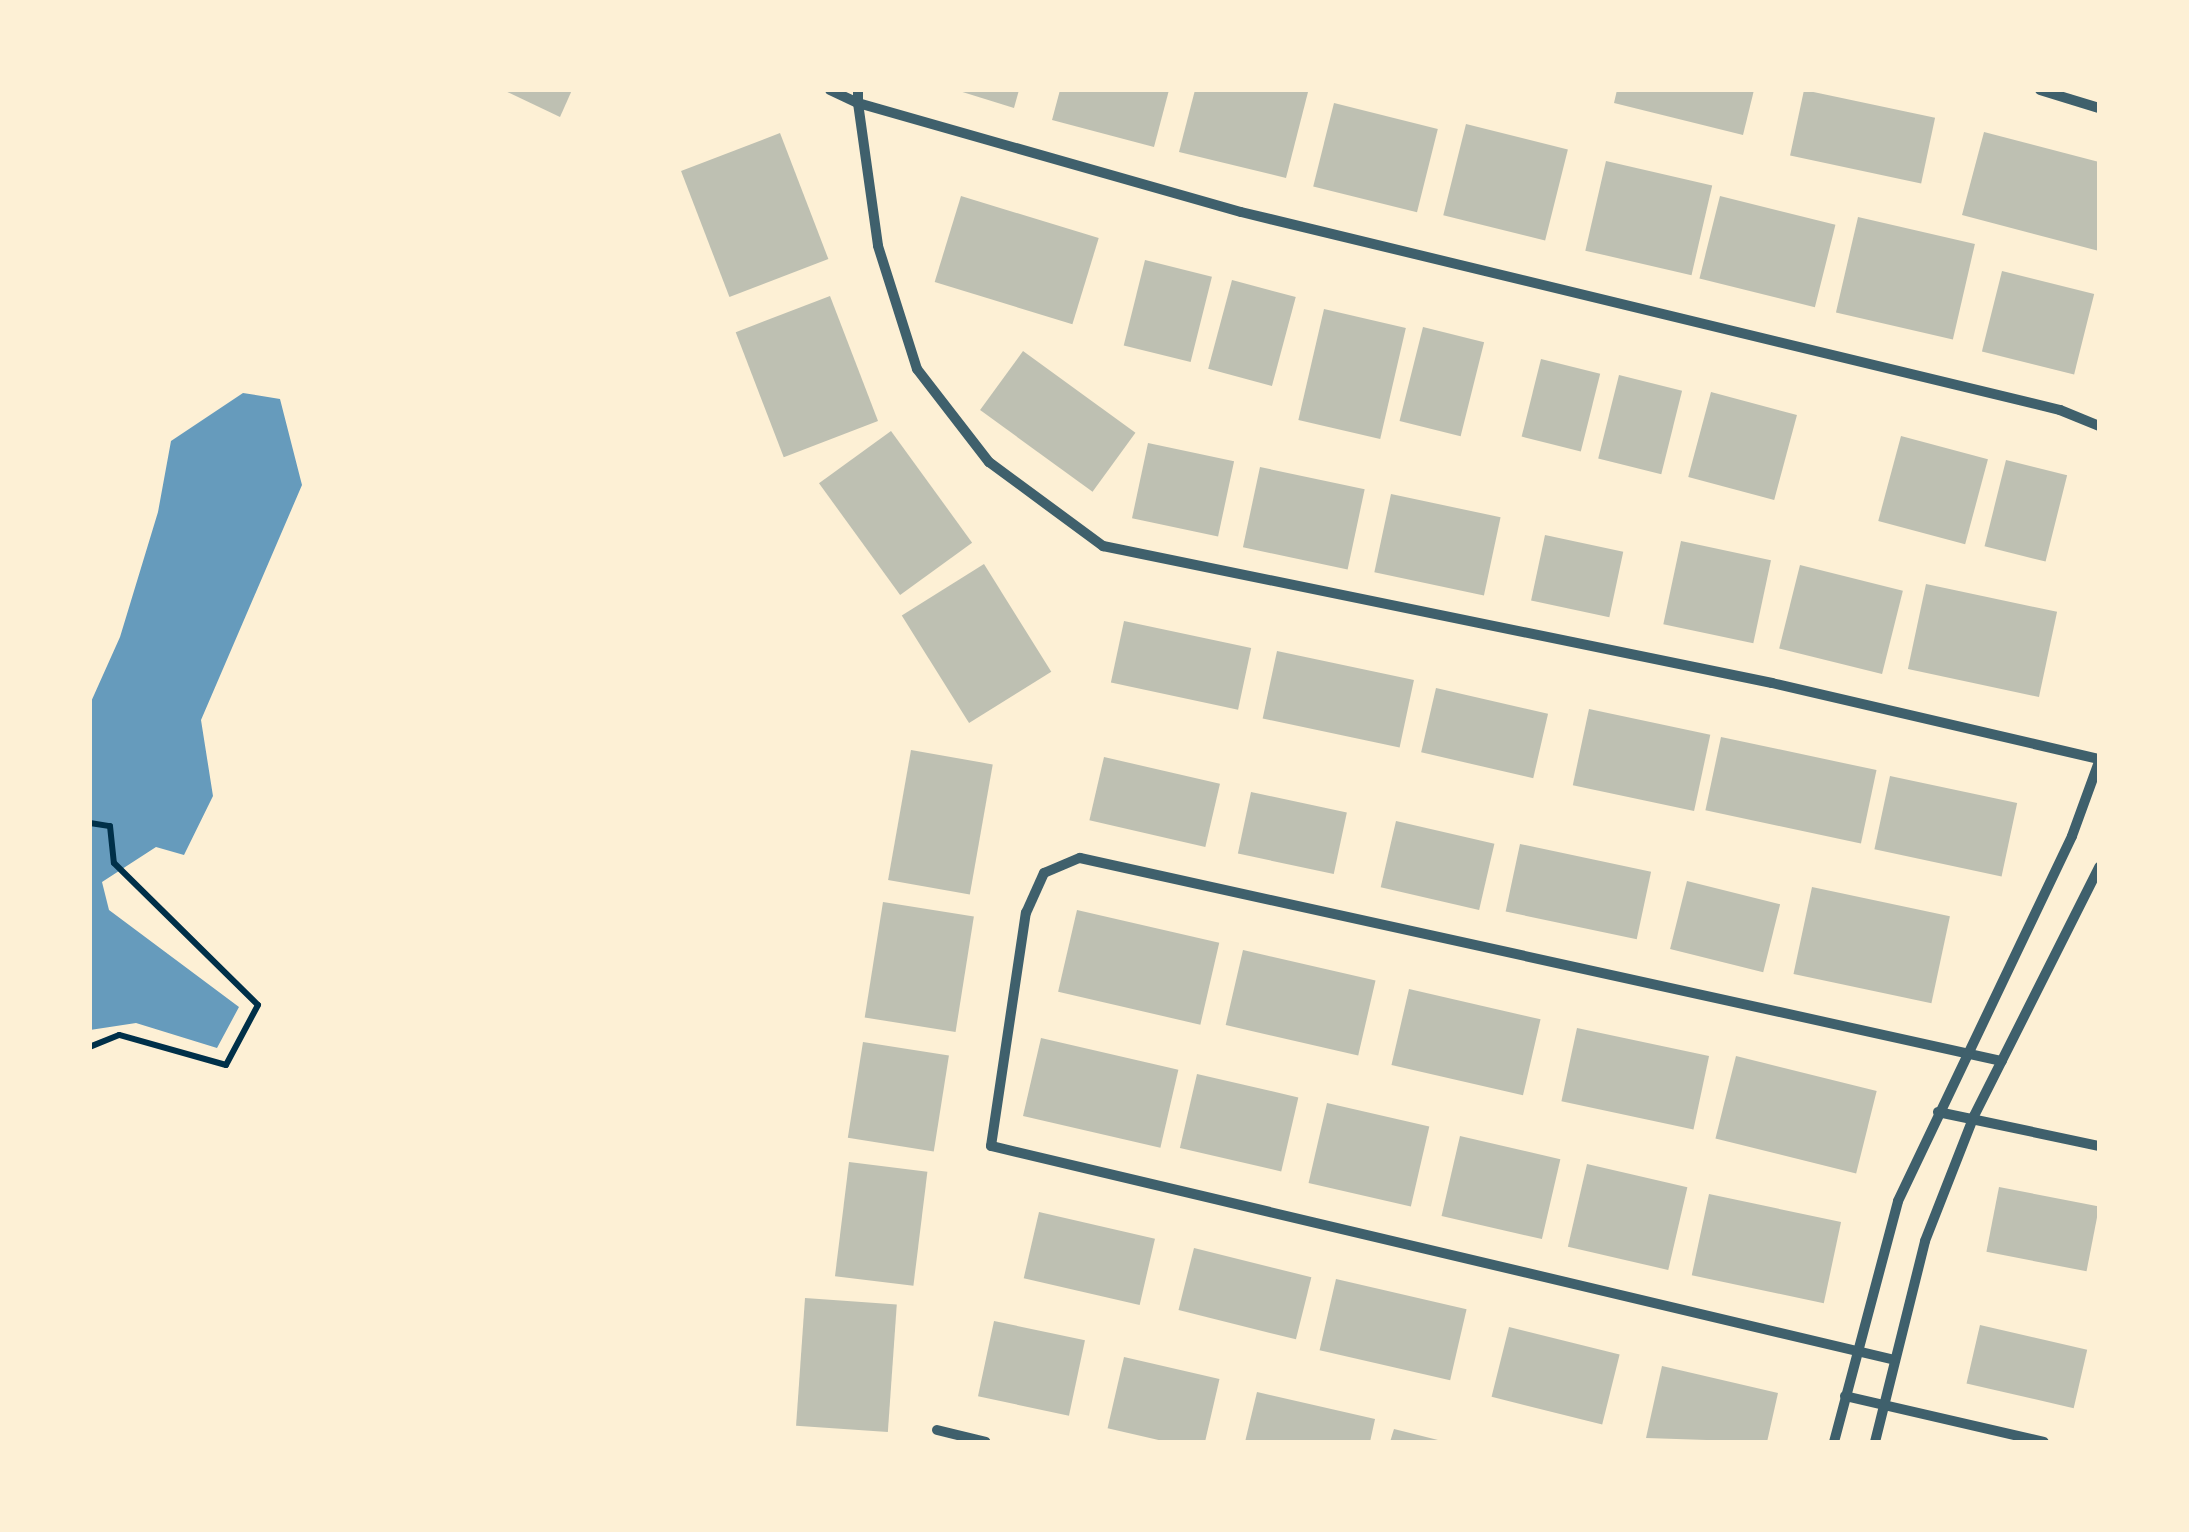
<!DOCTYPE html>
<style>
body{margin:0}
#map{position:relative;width:2189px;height:1532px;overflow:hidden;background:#fdf0d5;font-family:"Titillium Web",sans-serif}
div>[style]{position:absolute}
.water>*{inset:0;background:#669bbc}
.building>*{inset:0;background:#bec0b2;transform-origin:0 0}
.path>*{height:6px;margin:-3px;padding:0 3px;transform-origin:3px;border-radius:3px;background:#003049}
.minor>*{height:10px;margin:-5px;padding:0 5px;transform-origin:5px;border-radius:5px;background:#3f606c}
span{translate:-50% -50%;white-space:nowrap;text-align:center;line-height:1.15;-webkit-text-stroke:10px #fdf0d5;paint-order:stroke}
.frame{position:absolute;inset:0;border:92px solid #fdf0d5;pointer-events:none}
</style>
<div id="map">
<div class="water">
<div style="clip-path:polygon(243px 393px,280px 399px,302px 485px,201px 720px,213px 796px,184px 855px,156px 847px,102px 882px,109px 910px,239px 1007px,217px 1048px,136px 1023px,90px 1030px,90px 704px,120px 637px,158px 512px,171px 441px)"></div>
</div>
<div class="building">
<div style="clip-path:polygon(503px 90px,572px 90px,560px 117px)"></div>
<div style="clip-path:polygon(956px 90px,1019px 90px,1014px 108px)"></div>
<div style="clip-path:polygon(1060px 90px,1169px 90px,1154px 147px,1052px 120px)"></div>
<div style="clip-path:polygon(1195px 90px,1308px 92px,1286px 178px,1179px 152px)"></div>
<div style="clip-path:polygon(1617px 90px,1754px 90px,1743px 135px,1614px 103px)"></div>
<div style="left:1804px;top:90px;width:134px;height:67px;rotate:12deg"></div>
<div style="left:1334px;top:103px;width:107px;height:86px;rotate:14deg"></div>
<div style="left:1466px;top:124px;width:105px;height:94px;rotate:14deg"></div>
<div style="clip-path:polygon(1984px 132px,2099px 162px,2099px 251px,1962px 215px)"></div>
<div style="left:780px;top:133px;width:135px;height:106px;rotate:69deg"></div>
<div style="left:1606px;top:161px;width:109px;height:92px;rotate:13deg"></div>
<div style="left:961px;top:196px;width:144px;height:90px;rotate:17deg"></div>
<div style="left:1720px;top:196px;width:119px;height:85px;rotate:14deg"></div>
<div style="left:1858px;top:217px;width:120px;height:98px;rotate:13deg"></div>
<div style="left:1145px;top:260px;width:69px;height:88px;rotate:14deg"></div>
<div style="left:2002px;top:271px;width:95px;height:83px;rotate:14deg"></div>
<div style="left:1232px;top:280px;width:66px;height:92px;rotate:15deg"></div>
<div style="left:830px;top:296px;width:134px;height:101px;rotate:69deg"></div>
<div style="left:1324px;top:309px;width:84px;height:114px;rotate:13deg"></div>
<div style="left:1423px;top:327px;width:63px;height:97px;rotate:14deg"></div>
<div style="left:1023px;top:351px;width:139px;height:73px;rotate:36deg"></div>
<div style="left:1541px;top:359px;width:61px;height:80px;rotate:14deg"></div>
<div style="left:1619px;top:375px;width:65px;height:86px;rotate:14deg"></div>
<div style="left:1711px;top:392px;width:89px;height:88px;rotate:15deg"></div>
<div style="left:891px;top:431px;width:138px;height:89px;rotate:54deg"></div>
<div style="left:1901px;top:436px;width:90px;height:88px;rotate:15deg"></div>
<div style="left:1148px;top:443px;width:88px;height:77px;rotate:12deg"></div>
<div style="left:2006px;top:460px;width:63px;height:89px;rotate:14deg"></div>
<div style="left:1260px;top:467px;width:107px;height:82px;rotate:12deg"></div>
<div style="left:1391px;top:494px;width:112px;height:80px;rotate:12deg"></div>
<div style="left:1545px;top:535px;width:80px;height:67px;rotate:12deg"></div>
<div style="left:1681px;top:541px;width:92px;height:85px;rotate:12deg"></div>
<div style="left:984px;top:564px;width:127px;height:97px;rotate:58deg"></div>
<div style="left:1800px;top:565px;width:106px;height:86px;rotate:14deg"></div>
<div style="left:1926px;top:584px;width:134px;height:87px;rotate:12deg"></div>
<div style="left:1124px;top:621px;width:130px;height:63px;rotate:12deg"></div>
<div style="left:1277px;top:651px;width:140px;height:69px;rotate:12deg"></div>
<div style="left:1436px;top:688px;width:115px;height:66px;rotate:13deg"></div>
<div style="left:1589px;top:709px;width:124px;height:78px;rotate:12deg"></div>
<div style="left:1721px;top:737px;width:159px;height:75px;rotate:12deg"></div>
<div style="left:911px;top:750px;width:83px;height:132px;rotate:10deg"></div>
<div style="left:1104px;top:757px;width:119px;height:65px;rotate:13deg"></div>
<div style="left:1890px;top:776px;width:130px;height:75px;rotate:12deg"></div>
<div style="left:1251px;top:792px;width:98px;height:63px;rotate:12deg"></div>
<div style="left:1396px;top:821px;width:101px;height:68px;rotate:13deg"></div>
<div style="left:1520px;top:844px;width:134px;height:69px;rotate:12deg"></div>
<div style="left:1687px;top:881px;width:96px;height:70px;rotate:14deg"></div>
<div style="left:1812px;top:887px;width:141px;height:89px;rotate:12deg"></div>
<div style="left:883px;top:902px;width:92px;height:117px;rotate:9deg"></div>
<div style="left:1077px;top:910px;width:146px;height:84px;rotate:13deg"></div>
<div style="left:1243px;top:950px;width:136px;height:77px;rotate:13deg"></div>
<div style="left:1409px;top:989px;width:135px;height:78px;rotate:13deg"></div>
<div style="left:1577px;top:1028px;width:135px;height:75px;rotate:12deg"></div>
<div style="left:1041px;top:1038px;width:141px;height:80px;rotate:13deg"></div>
<div style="left:863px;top:1042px;width:87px;height:97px;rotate:9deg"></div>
<div style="left:1736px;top:1056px;width:145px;height:85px;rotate:14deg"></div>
<div style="left:1197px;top:1074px;width:104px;height:76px;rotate:13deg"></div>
<div style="left:1327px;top:1103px;width:105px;height:82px;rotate:13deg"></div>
<div style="left:1460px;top:1136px;width:103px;height:82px;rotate:13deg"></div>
<div style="left:849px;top:1162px;width:79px;height:115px;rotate:7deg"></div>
<div style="left:1587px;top:1164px;width:103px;height:85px;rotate:13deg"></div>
<div style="left:1999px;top:1187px;width:102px;height:66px;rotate:11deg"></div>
<div style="left:1709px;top:1194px;width:135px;height:83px;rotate:12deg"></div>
<div style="left:1039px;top:1212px;width:119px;height:68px;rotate:13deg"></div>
<div style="left:1194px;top:1248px;width:121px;height:64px;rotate:14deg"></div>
<div style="left:1336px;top:1279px;width:134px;height:73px;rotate:13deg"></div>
<div style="left:805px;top:1298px;width:92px;height:128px;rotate:4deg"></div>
<div style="left:994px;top:1321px;width:93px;height:77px;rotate:12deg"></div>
<div style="left:1980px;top:1325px;width:110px;height:60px;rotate:13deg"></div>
<div style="left:1509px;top:1327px;width:114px;height:72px;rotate:14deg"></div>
<div style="left:1124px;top:1357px;width:98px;height:73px;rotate:13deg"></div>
<div style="clip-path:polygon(1662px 1366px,1778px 1393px,1767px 1442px,1646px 1438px)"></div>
<div style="clip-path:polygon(1257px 1392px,1375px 1419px,1370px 1442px,1245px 1442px)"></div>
<div style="clip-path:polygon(1394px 1429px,1442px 1441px,1442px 1442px,1390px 1442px)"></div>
</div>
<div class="path">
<div style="left:90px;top:823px;width:20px;rotate:9deg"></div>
<div style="left:110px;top:826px;width:37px;rotate:84deg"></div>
<div style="left:114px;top:863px;width:202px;rotate:44.6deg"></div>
<div style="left:258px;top:1005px;width:68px;rotate:118.1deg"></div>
<div style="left:226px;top:1065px;width:111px;rotate:-164.3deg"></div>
<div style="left:119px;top:1035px;width:31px;rotate:158deg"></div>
</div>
<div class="minor">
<div style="left:830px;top:90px;width:31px;rotate:25deg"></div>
<div style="left:858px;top:103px;width:144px;rotate:82deg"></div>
<div style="left:878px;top:246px;width:129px;rotate:72.4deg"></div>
<div style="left:917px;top:369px;width:118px;rotate:52.3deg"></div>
<div style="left:989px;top:462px;width:142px;rotate:36.4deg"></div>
<div style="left:1103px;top:546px;width:683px;rotate:11.57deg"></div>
<div style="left:1772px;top:683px;width:336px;rotate:13.1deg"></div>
<div style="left:858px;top:90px;width:13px;rotate:90deg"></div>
<div style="left:858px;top:103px;width:398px;rotate:15.9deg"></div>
<div style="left:1241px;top:212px;width:843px;rotate:13.59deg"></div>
<div style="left:2060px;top:410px;width:42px;rotate:22.3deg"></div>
<div style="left:2040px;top:90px;width:62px;rotate:17deg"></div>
<div style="left:1938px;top:1112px;width:165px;rotate:11.9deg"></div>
<div style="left:1895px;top:1360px;width:929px;rotate:-166.68deg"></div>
<div style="left:991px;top:1146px;width:236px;rotate:-81.5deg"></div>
<div style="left:1026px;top:913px;width:44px;rotate:-65.8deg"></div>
<div style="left:1044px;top:873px;width:39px;rotate:-23deg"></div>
<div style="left:1080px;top:858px;width:944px;rotate:12.42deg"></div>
<div style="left:1845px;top:1396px;width:204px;rotate:13deg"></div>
<div style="left:937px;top:1430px;width:50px;rotate:13.8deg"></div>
<div style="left:1834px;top:1442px;width:249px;rotate:-75.1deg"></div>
<div style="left:1898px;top:1201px;width:404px;rotate:-64.5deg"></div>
<div style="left:2072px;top:836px;width:79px;rotate:-70deg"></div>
<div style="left:1875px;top:1442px;width:207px;rotate:-76deg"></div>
<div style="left:1925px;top:1241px;width:134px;rotate:-68.6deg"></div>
<div style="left:1974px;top:1116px;width:279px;rotate:-63.3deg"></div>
</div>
<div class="frame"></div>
</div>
